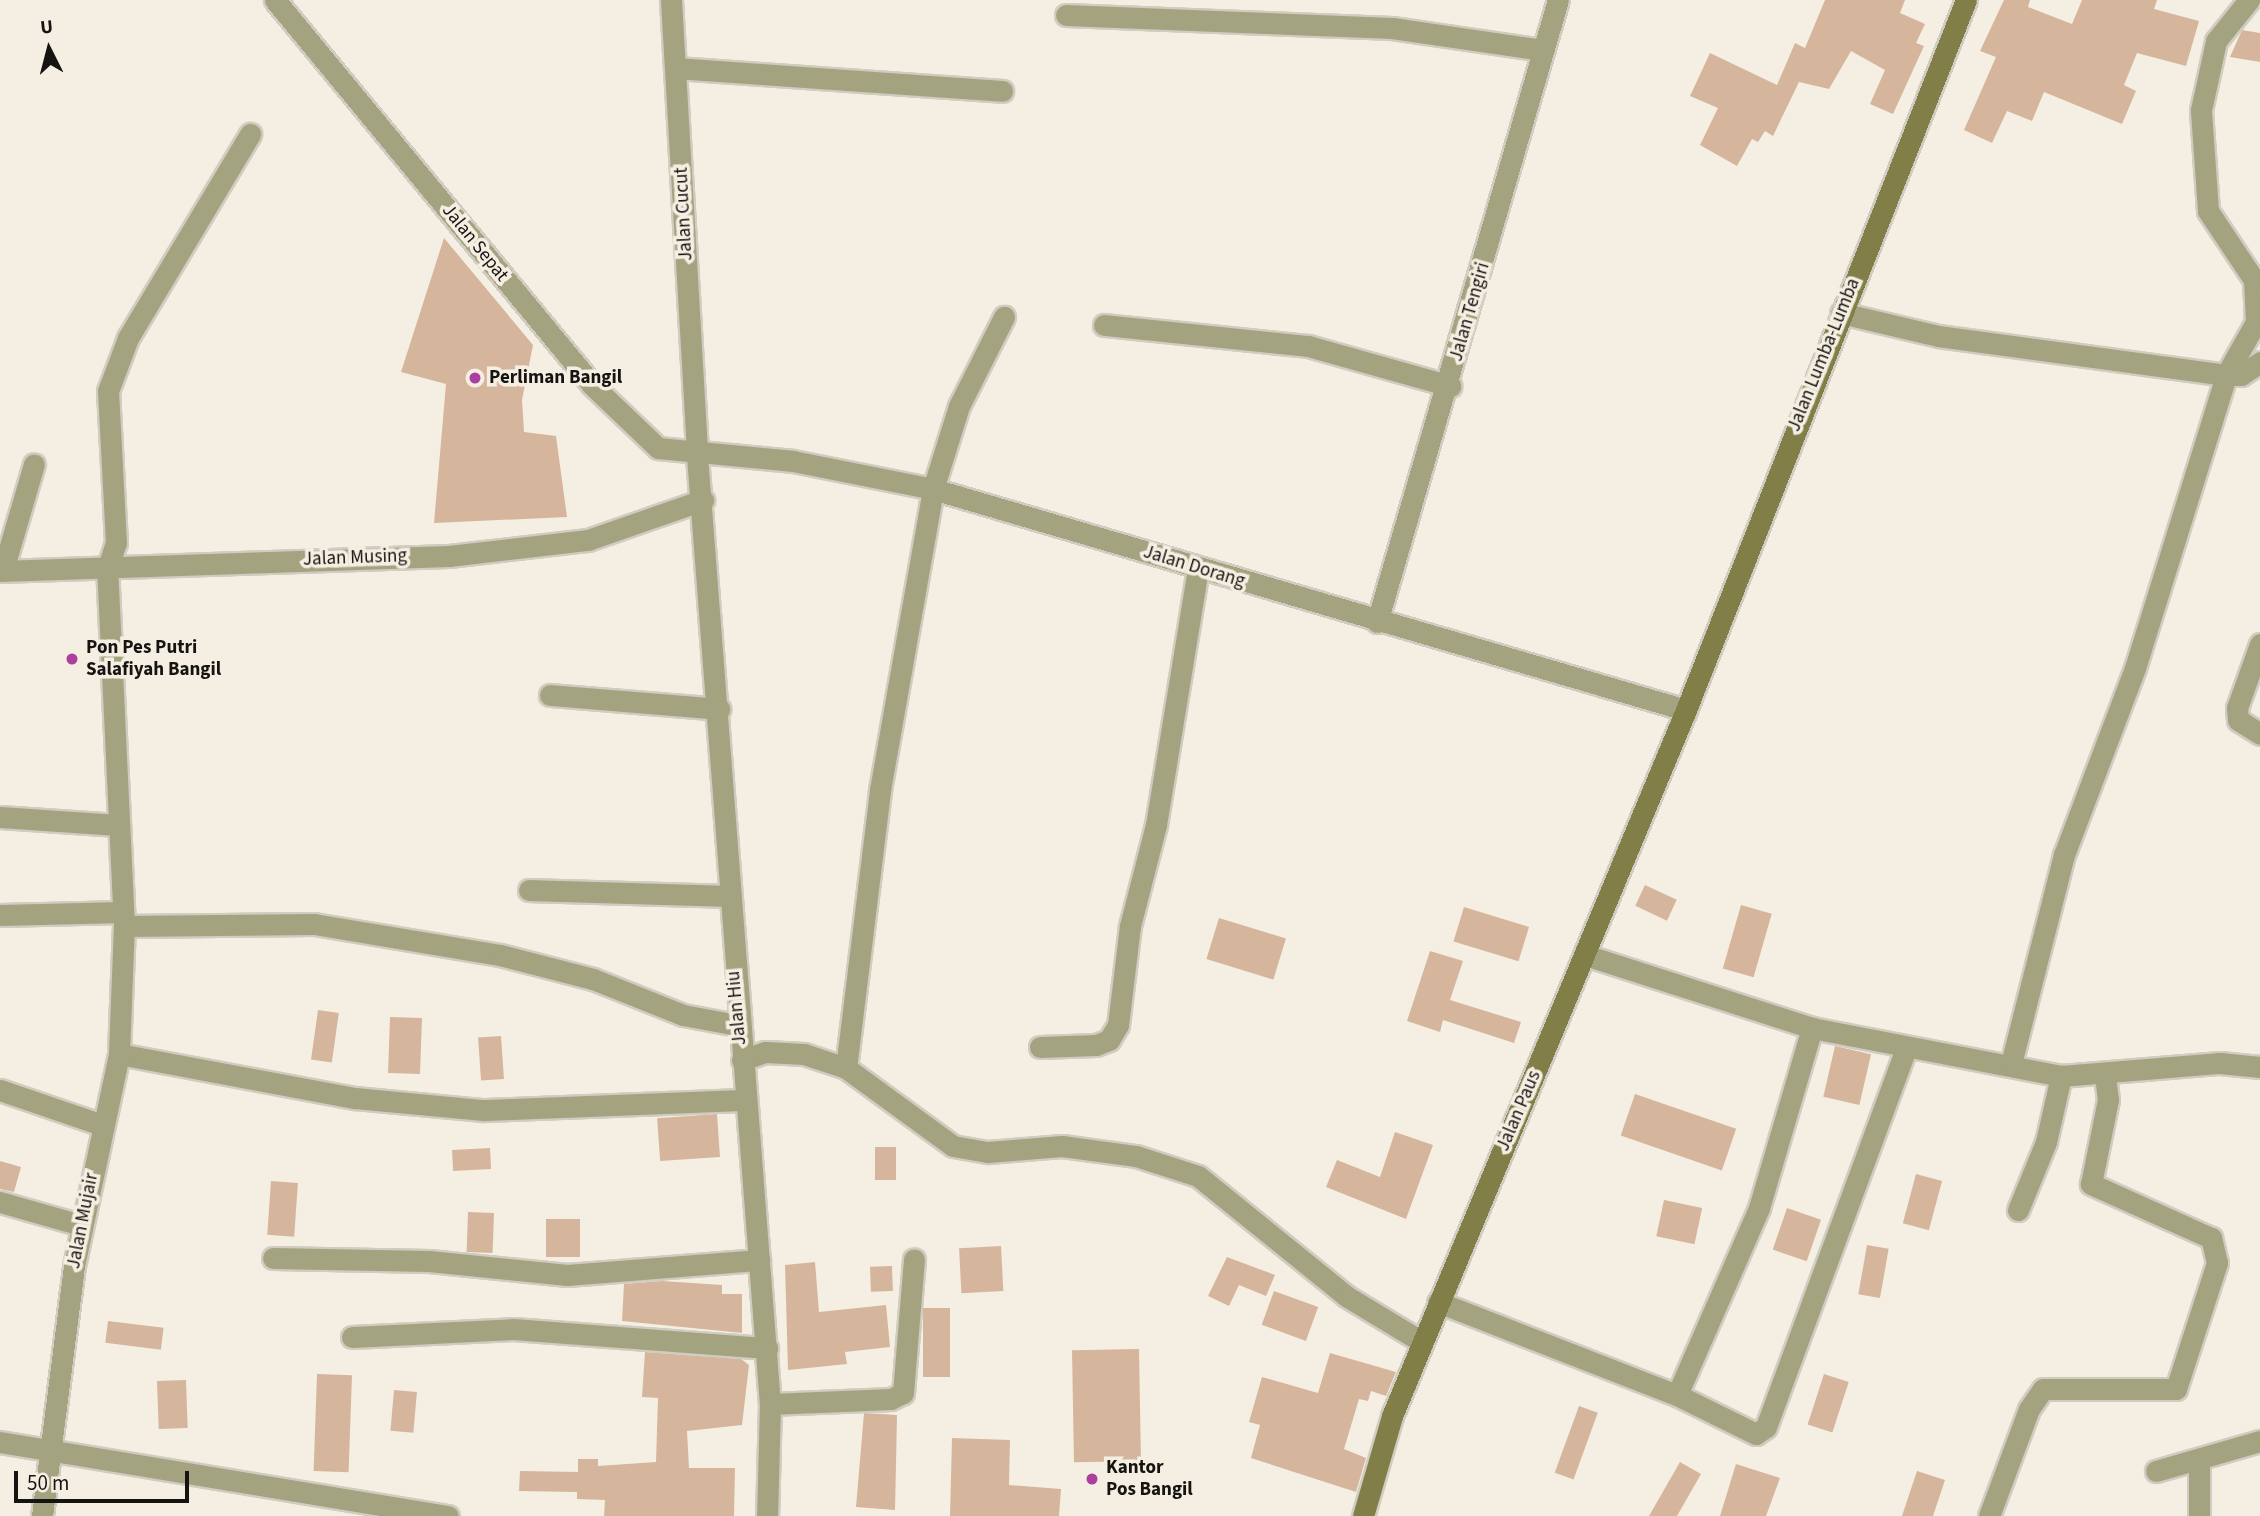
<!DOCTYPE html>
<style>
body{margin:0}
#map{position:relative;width:2260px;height:1516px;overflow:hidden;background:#f5efe3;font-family:"Source Sans 3",sans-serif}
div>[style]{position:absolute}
.building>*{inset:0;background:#d5b69c;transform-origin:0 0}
.roads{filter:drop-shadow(2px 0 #d1ccc1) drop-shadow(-2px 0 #d1ccc1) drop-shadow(0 2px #d1ccc1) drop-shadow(0 -2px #d1ccc1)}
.minor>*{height:21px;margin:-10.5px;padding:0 10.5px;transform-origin:10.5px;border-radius:10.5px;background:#a4a37f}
.secondary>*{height:21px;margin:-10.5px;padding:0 10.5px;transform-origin:10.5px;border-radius:10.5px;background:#817e47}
.dots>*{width:19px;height:19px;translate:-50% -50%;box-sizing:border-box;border:4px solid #f5efe3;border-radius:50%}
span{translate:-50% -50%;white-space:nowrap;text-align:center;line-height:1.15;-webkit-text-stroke:7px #f5efe3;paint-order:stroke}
.street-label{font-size:19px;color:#161410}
.poi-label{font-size:19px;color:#161410;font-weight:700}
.left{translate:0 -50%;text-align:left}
.north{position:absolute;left:14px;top:14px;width:70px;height:70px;-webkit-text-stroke:5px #f5efe3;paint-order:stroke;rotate:354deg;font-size:19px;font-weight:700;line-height:28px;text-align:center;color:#161410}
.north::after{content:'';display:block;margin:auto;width:24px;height:32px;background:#161410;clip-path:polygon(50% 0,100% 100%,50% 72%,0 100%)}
.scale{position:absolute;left:14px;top:1471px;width:175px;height:32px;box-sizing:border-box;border:4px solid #161410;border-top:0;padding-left:9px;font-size:21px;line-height:24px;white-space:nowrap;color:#161410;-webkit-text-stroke:5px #f5efe3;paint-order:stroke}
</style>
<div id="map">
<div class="building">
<div style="clip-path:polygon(1825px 0,1905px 0,1900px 13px,1925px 24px,1916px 43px,1924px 46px,1893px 114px,1870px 104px,1885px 70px,1851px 51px,1829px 89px,1799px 82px,1773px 136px,1765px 131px,1758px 142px,1752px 139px,1737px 166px,1700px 145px,1718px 108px,1690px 96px,1710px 53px,1777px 85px,1795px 43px,1805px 48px)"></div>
<div style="clip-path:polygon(2004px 0,2030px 0,2028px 7px,2072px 24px,2082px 0,2157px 0,2154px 9px,2199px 21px,2186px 66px,2137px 53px,2124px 85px,2136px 91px,2122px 124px,2044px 92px,2032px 121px,2007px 111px,1992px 143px,1964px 130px,1996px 57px,1980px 51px)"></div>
<div style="clip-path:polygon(2242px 30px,2260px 33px,2260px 62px,2230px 57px)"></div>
<div style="clip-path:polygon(444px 238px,533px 345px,522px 400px,524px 432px,556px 436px,567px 517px,434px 523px,446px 384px,401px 372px)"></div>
<div style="left:1645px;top:885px;width:35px;height:23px;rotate:25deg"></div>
<div style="left:1741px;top:905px;width:32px;height:66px;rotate:16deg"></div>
<div style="left:1464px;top:907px;width:68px;height:36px;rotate:17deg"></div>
<div style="left:1219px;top:918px;width:70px;height:43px;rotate:17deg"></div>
<div style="clip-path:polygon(1430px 951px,1463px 961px,1450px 1000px,1521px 1022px,1514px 1043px,1443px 1020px,1440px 1032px,1407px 1021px)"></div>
<div style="left:318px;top:1010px;width:21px;height:50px;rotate:8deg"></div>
<div style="left:390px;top:1017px;width:32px;height:56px;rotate:2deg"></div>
<div style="left:501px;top:1036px;width:43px;height:23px;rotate:86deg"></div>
<div style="left:1835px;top:1046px;width:37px;height:52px;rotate:13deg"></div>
<div style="left:1635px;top:1094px;width:107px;height:44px;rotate:19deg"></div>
<div style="left:717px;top:1114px;width:43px;height:60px;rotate:86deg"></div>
<div style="clip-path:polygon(1395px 1132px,1433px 1145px,1406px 1219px,1326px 1187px,1337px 1160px,1380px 1177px)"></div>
<div style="left:875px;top:1147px;width:21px;height:33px"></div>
<div style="left:490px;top:1148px;width:21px;height:38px;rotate:87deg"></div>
<div style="clip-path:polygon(0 1161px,21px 1167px,14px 1192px,0 1189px)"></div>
<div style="left:1916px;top:1174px;width:27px;height:51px;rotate:15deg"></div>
<div style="left:271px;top:1181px;width:27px;height:54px;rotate:4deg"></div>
<div style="left:1664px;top:1200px;width:39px;height:37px;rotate:12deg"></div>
<div style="left:1787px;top:1208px;width:36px;height:44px;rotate:19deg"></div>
<div style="left:468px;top:1212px;width:26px;height:40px;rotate:2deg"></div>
<div style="left:546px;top:1219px;width:34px;height:38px"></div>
<div style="left:1867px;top:1245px;width:22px;height:50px;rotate:10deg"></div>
<div style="left:1001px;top:1246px;width:45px;height:42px;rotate:87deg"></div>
<div style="clip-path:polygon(1227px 1257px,1275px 1275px,1266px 1296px,1239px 1285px,1229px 1306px,1208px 1296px)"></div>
<div style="clip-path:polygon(815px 1262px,819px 1312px,886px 1305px,890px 1347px,845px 1352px,847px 1364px,788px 1370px,785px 1265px)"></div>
<div style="left:892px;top:1266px;width:25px;height:22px;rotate:88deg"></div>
<div style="clip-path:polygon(662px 1281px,722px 1285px,722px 1294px,742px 1294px,742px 1333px,622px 1321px,624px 1284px)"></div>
<div style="left:1274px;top:1291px;width:47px;height:36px;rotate:20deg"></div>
<div style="left:923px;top:1308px;width:27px;height:69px"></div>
<div style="left:108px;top:1321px;width:56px;height:22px;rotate:7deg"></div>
<div style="left:1139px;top:1349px;width:112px;height:67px;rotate:89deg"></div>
<div style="clip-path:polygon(645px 1352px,741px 1359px,749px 1365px,742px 1425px,687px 1431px,689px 1468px,735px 1468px,734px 1516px,604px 1516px,605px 1500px,577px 1499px,577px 1492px,519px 1491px,520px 1471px,578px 1472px,578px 1459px,598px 1459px,598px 1466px,656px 1462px,658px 1398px,642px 1397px)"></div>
<div style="clip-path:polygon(1330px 1353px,1396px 1372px,1386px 1396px,1371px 1391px,1368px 1401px,1359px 1399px,1344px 1449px,1366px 1458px,1356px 1492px,1251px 1458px,1260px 1425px,1249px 1422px,1262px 1377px,1318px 1393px)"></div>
<div style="left:317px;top:1374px;width:35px;height:97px;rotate:2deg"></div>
<div style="left:1824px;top:1374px;width:26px;height:53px;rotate:18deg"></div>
<div style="left:186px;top:1380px;width:48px;height:29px;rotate:88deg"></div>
<div style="left:394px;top:1390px;width:23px;height:41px;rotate:5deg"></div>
<div style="left:1579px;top:1406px;width:20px;height:71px;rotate:20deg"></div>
<div style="clip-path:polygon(864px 1413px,897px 1415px,895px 1510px,856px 1507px)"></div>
<div style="clip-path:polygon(952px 1438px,1010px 1440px,1009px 1485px,1061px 1489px,1059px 1516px,950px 1516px)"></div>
<div style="clip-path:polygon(1680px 1462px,1701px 1474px,1677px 1516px,1649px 1516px)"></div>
<div style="clip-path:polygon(1736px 1464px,1780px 1478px,1766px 1516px,1720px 1516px)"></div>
<div style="clip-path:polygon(1917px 1471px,1945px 1480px,1933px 1516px,1902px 1516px)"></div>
</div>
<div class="roads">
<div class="minor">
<div style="left:275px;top:0;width:497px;rotate:50.5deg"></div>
<div style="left:591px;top:384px;width:93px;rotate:43.7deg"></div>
<div style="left:658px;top:448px;width:136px;rotate:5.5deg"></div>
<div style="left:793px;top:461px;width:143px;rotate:11.3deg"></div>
<div style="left:933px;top:489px;width:785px;rotate:16.36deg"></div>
<div style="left:671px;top:0;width:457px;rotate:86.7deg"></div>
<div style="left:697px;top:456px;width:951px;rotate:85.6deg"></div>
<div style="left:770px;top:1404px;width:112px;rotate:91.5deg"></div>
<div style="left:1066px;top:15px;width:326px;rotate:2.3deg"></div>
<div style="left:1392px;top:28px;width:153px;rotate:8.3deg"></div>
<div style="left:675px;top:68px;width:328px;rotate:4deg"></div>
<div style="left:1841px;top:313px;width:100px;rotate:13.3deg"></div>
<div style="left:1938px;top:336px;width:291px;rotate:7.7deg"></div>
<div style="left:2226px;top:375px;width:15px"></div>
<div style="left:2241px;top:375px;width:23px;rotate:-34deg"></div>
<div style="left:1104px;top:325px;width:205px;rotate:5.9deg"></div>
<div style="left:1308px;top:346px;width:148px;rotate:15.7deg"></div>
<div style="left:3px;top:570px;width:110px;rotate:-73.7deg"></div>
<div style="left:0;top:571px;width:449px;rotate:-1.9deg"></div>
<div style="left:449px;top:556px;width:140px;rotate:-6.6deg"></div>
<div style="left:588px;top:540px;width:122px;rotate:-19.2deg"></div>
<div style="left:1377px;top:622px;width:648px;rotate:-73.78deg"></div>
<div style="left:2260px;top:644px;width:68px;rotate:109.8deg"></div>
<div style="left:2237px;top:708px;width:12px;rotate:85deg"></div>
<div style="left:2238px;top:720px;width:26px;rotate:32deg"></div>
<div style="left:550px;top:695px;width:170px;rotate:4.7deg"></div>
<div style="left:0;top:817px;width:118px;rotate:3.9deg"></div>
<div style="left:529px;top:890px;width:200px;rotate:1.7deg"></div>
<div style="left:0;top:915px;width:123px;rotate:-1.4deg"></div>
<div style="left:124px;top:926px;width:190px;rotate:-0.6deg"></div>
<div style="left:314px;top:924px;width:189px;rotate:9.5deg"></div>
<div style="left:500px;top:955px;width:96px;rotate:14.5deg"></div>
<div style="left:593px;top:979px;width:97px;rotate:21.8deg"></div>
<div style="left:683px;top:1015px;width:55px;rotate:10.5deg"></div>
<div style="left:1585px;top:955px;width:238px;rotate:17.8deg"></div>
<div style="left:1812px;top:1028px;width:254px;rotate:10.9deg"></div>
<div style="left:2061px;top:1076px;width:160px;rotate:-4.7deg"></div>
<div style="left:2220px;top:1063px;width:40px;rotate:5.7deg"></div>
<div style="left:1040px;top:1047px;width:56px;rotate:-2deg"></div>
<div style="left:1096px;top:1045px;width:14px;rotate:-21deg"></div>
<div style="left:1109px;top:1040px;width:17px;rotate:-59deg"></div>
<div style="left:1118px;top:1025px;width:100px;rotate:-83.1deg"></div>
<div style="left:1130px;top:926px;width:104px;rotate:-75.6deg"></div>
<div style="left:1156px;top:825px;width:260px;rotate:-80.7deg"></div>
<div style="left:119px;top:1054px;width:240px;rotate:10.6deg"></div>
<div style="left:355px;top:1098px;width:129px;rotate:5.4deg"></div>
<div style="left:483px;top:1110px;width:262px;rotate:-2.2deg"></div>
<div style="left:742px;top:1060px;width:24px;rotate:-19deg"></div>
<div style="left:765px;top:1052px;width:39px;rotate:3deg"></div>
<div style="left:804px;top:1054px;width:44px;rotate:18.4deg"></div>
<div style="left:846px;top:1068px;width:132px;rotate:36.1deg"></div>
<div style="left:953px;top:1146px;width:36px;rotate:10deg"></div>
<div style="left:988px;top:1152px;width:74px;rotate:-4.6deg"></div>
<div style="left:1062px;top:1146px;width:75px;rotate:7.7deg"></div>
<div style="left:1136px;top:1156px;width:65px;rotate:17.9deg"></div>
<div style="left:1198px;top:1176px;width:191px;rotate:39deg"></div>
<div style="left:1346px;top:1296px;width:89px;rotate:31.2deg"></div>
<div style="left:2011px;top:1064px;width:216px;rotate:-75.8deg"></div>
<div style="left:2064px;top:855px;width:200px;rotate:-69.2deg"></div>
<div style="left:2135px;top:668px;width:307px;rotate:-72.7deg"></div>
<div style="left:2226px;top:375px;width:61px;rotate:-60.5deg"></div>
<div style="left:2256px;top:322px;width:42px;rotate:-92.7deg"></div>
<div style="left:2254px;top:280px;width:83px;rotate:-123.7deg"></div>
<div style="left:2208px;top:211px;width:101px;rotate:-94deg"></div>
<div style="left:2201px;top:110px;width:71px;rotate:-77.7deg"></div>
<div style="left:2216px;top:41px;width:53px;rotate:-51.2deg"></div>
<div style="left:846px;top:1068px;width:280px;rotate:-83deg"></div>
<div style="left:880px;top:790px;width:306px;rotate:-80deg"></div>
<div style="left:933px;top:489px;width:87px;rotate:-72.6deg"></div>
<div style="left:959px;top:406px;width:100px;rotate:-63.2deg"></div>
<div style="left:0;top:1090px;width:108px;rotate:18.9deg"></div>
<div style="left:0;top:1202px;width:84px;rotate:15.9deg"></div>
<div style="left:2018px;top:1210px;width:74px;rotate:-67.6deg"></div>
<div style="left:2046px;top:1142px;width:68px;rotate:-77.2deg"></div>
<div style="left:273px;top:1258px;width:156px;rotate:1.1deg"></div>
<div style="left:429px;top:1261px;width:139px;rotate:5.8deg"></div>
<div style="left:567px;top:1275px;width:193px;rotate:-4.5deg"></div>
<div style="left:1438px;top:1302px;width:256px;rotate:21.3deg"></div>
<div style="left:1677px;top:1395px;width:88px;rotate:26.3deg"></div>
<div style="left:1756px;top:1434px;width:12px;rotate:-35deg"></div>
<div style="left:1766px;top:1427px;width:403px;rotate:-69.7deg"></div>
<div style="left:352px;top:1337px;width:161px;rotate:-2.8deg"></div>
<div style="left:513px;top:1329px;width:255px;rotate:4.3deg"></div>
<div style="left:1677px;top:1395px;width:204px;rotate:-66.3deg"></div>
<div style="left:1759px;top:1208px;width:188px;rotate:-73.6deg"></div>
<div style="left:770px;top:1404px;width:121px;rotate:-2.4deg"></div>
<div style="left:891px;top:1399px;width:13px;rotate:-27deg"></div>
<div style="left:903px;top:1393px;width:134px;rotate:-85.3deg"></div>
<div style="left:0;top:1442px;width:454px;rotate:9.4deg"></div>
<div style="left:2156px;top:1471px;width:108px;rotate:-16.1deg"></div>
<div style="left:42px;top:1516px;width:252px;rotate:-82.7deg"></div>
<div style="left:74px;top:1266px;width:217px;rotate:-78deg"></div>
<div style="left:119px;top:1054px;width:128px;rotate:-87.8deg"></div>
<div style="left:124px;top:926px;width:356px;rotate:-92.7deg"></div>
<div style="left:107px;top:570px;width:28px;rotate:-72deg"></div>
<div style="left:116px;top:543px;width:152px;rotate:-93deg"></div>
<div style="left:108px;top:391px;width:57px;rotate:-69.3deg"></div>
<div style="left:128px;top:338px;width:238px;rotate:-59.1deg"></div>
<div style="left:1989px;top:1516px;width:114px;rotate:-69.5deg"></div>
<div style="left:2029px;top:1409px;width:24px;rotate:-55deg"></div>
<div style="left:2043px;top:1389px;width:133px"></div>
<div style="left:2176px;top:1389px;width:133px;rotate:-72deg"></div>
<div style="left:2217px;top:1263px;width:26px;rotate:-103deg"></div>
<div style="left:2211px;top:1238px;width:132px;rotate:-155.8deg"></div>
<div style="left:2091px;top:1184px;width:86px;rotate:-78.6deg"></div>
<div style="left:2108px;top:1100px;width:24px;rotate:-97deg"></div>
<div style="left:2199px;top:1516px;width:55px;rotate:-90deg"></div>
</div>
<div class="secondary">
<div style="left:1363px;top:1516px;width:104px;rotate:-73.8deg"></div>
<div style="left:1392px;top:1416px;width:765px;rotate:-67.39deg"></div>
<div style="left:1686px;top:710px;width:763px;rotate:-68.48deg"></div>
</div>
</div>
<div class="dots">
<div style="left:475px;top:378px;background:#ab3fa0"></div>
<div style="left:72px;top:659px;background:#ab3fa0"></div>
<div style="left:1092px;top:1479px;background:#ab3fa0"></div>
</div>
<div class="street-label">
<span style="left:684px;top:214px;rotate:-93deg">Jalan Cucut</span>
<span style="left:475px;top:243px;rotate:51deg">Jalan Sepat</span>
<span style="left:1470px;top:312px;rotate:-74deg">Jalan Tengiri</span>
<span style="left:1824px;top:355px;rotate:-68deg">Jalan Lumba-Lumba</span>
<span style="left:355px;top:558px;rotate:-2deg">Jalan Musing</span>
<span style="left:1194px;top:567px;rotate:17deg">Jalan Dorang</span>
<span style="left:737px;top:1008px;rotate:-95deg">Jalan Hiu</span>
<span style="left:1519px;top:1111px;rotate:-67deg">Jalan Paus</span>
<span style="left:83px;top:1221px;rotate:-79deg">Jalan Mujair</span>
</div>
<div class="poi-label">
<span class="left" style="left:489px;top:378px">Perliman Bangil</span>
<span class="left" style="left:86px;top:659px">Pon Pes Putri<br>Salafiyah Bangil</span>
<span class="left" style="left:1106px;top:1479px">Kantor<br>Pos Bangil</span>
</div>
<div class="north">U</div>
<div class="scale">50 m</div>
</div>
